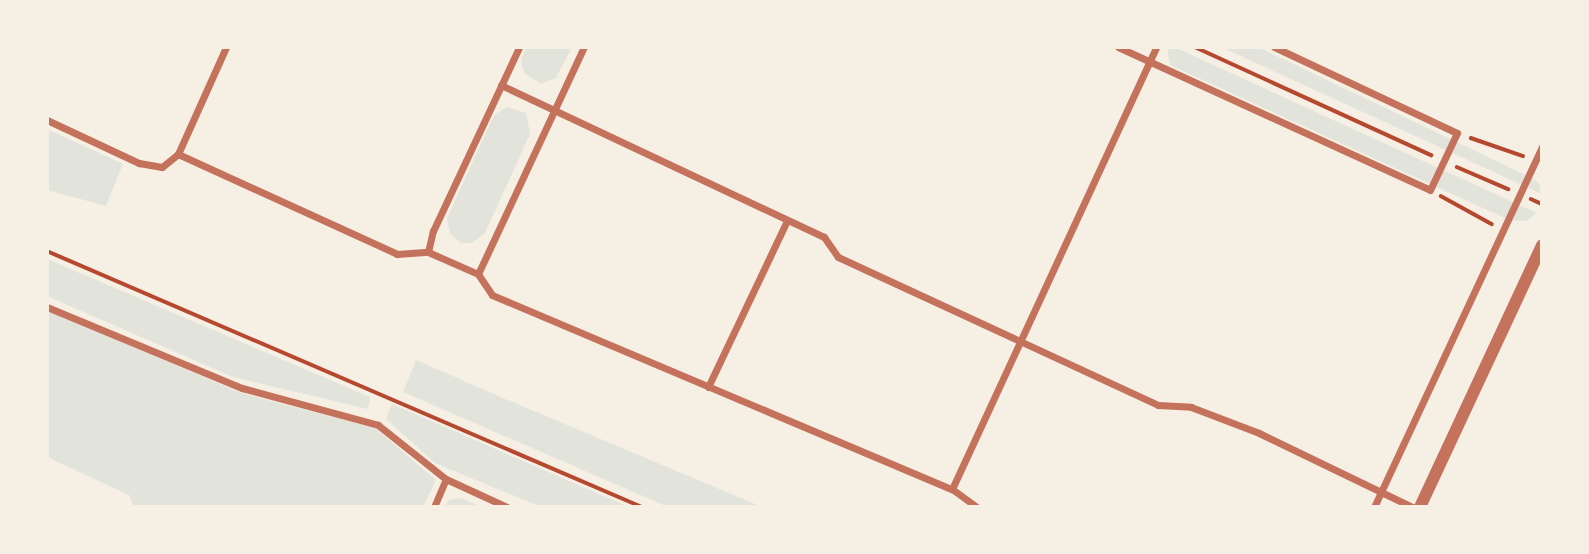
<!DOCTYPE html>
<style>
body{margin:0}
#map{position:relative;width:1589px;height:554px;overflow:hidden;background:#f6efe4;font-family:Signika,sans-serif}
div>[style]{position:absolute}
.green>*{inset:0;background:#e2e4dc}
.path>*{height:3.5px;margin:-1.75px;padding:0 1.75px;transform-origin:1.75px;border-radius:1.75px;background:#b5482f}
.minor>*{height:7px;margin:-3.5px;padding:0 3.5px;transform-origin:3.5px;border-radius:3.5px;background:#c5725c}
.tertiary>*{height:12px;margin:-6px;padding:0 6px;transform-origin:6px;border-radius:6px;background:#c5725c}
span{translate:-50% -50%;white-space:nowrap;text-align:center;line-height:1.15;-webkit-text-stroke:6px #f6efe4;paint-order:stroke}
.frame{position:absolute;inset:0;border:49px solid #f6efe4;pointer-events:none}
</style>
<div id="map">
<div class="green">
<div style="clip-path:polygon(526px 47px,572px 47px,556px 78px,541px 84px,524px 73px,521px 61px)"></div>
<div style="clip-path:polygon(1167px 47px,1174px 47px,1537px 213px,1526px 221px,1509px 220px,1170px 65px)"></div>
<div style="clip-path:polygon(1221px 47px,1258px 47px,1532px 178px,1542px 186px,1542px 194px)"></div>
<div style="clip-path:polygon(507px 107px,526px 113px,530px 134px,485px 233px,472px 243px,461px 243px,450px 234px,447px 218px,494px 115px)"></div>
<div style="clip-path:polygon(47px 129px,123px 164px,106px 206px,47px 190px)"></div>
<div style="clip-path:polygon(47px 259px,370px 397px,368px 409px,233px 377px,47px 296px)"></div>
<div style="clip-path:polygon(47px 310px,241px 393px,375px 428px,436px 480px,423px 507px,134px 507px,129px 495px,47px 457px)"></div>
<div style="clip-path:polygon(416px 360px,503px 398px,762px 507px,668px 507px,403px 392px)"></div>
<div style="clip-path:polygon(392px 404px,629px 507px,541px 507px,435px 463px,386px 419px)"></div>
<div style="clip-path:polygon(461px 498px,481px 507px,444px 507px,449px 500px)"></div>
</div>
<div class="path">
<div style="left:1195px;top:47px;width:260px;rotate:24.6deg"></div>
<div style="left:1471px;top:138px;width:55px;rotate:19.1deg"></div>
<div style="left:1457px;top:167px;width:56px;rotate:23.3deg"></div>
<div style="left:1441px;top:196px;width:58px;rotate:28.8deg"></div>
<div style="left:1531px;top:199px;width:12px;rotate:24deg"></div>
<div style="left:47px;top:251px;width:648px;rotate:23.28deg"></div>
</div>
<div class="minor">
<div style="left:1118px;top:47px;width:343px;rotate:24.6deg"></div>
<div style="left:1430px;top:190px;width:63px;rotate:-64.7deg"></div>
<div style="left:1457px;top:133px;width:202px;rotate:-154.8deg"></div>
<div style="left:501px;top:85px;width:357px;rotate:25.2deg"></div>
<div style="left:824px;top:237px;width:24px;rotate:55deg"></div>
<div style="left:838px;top:257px;width:353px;rotate:24.8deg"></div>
<div style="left:1158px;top:405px;width:33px;rotate:3deg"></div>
<div style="left:1191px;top:407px;width:73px;rotate:20.9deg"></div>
<div style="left:1259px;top:433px;width:170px;rotate:25.8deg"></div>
<div style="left:47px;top:120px;width:102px;rotate:25.1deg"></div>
<div style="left:139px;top:163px;width:23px;rotate:10deg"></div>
<div style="left:162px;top:167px;width:21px;rotate:-39deg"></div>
<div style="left:178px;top:154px;width:117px;rotate:-65.8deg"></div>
<div style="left:178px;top:154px;width:241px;rotate:24.5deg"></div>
<div style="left:397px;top:254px;width:31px;rotate:-4deg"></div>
<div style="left:428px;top:252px;width:55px;rotate:23.7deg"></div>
<div style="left:478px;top:274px;width:25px;rotate:56deg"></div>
<div style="left:492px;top:295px;width:499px;rotate:22.9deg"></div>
<div style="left:952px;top:489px;width:31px;rotate:36deg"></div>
<div style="left:428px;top:252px;width:22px;rotate:-77deg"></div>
<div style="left:433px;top:231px;width:203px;rotate:-64.9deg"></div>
<div style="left:478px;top:274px;width:251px;rotate:-65deg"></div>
<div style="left:47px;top:307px;width:211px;rotate:22.6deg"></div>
<div style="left:242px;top:388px;width:141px;rotate:15.2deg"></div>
<div style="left:378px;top:425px;width:87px;rotate:38.5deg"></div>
<div style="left:446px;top:479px;width:67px;rotate:24.7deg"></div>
<div style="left:708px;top:387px;width:184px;rotate:-64.6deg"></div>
<div style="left:952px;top:489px;width:487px;rotate:-65.2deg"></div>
<div style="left:434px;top:507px;width:30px;rotate:-67deg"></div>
<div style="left:1374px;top:507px;width:398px;rotate:-65deg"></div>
</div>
<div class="tertiary">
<div style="left:1420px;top:507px;width:289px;rotate:-65deg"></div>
</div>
<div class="frame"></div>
</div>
